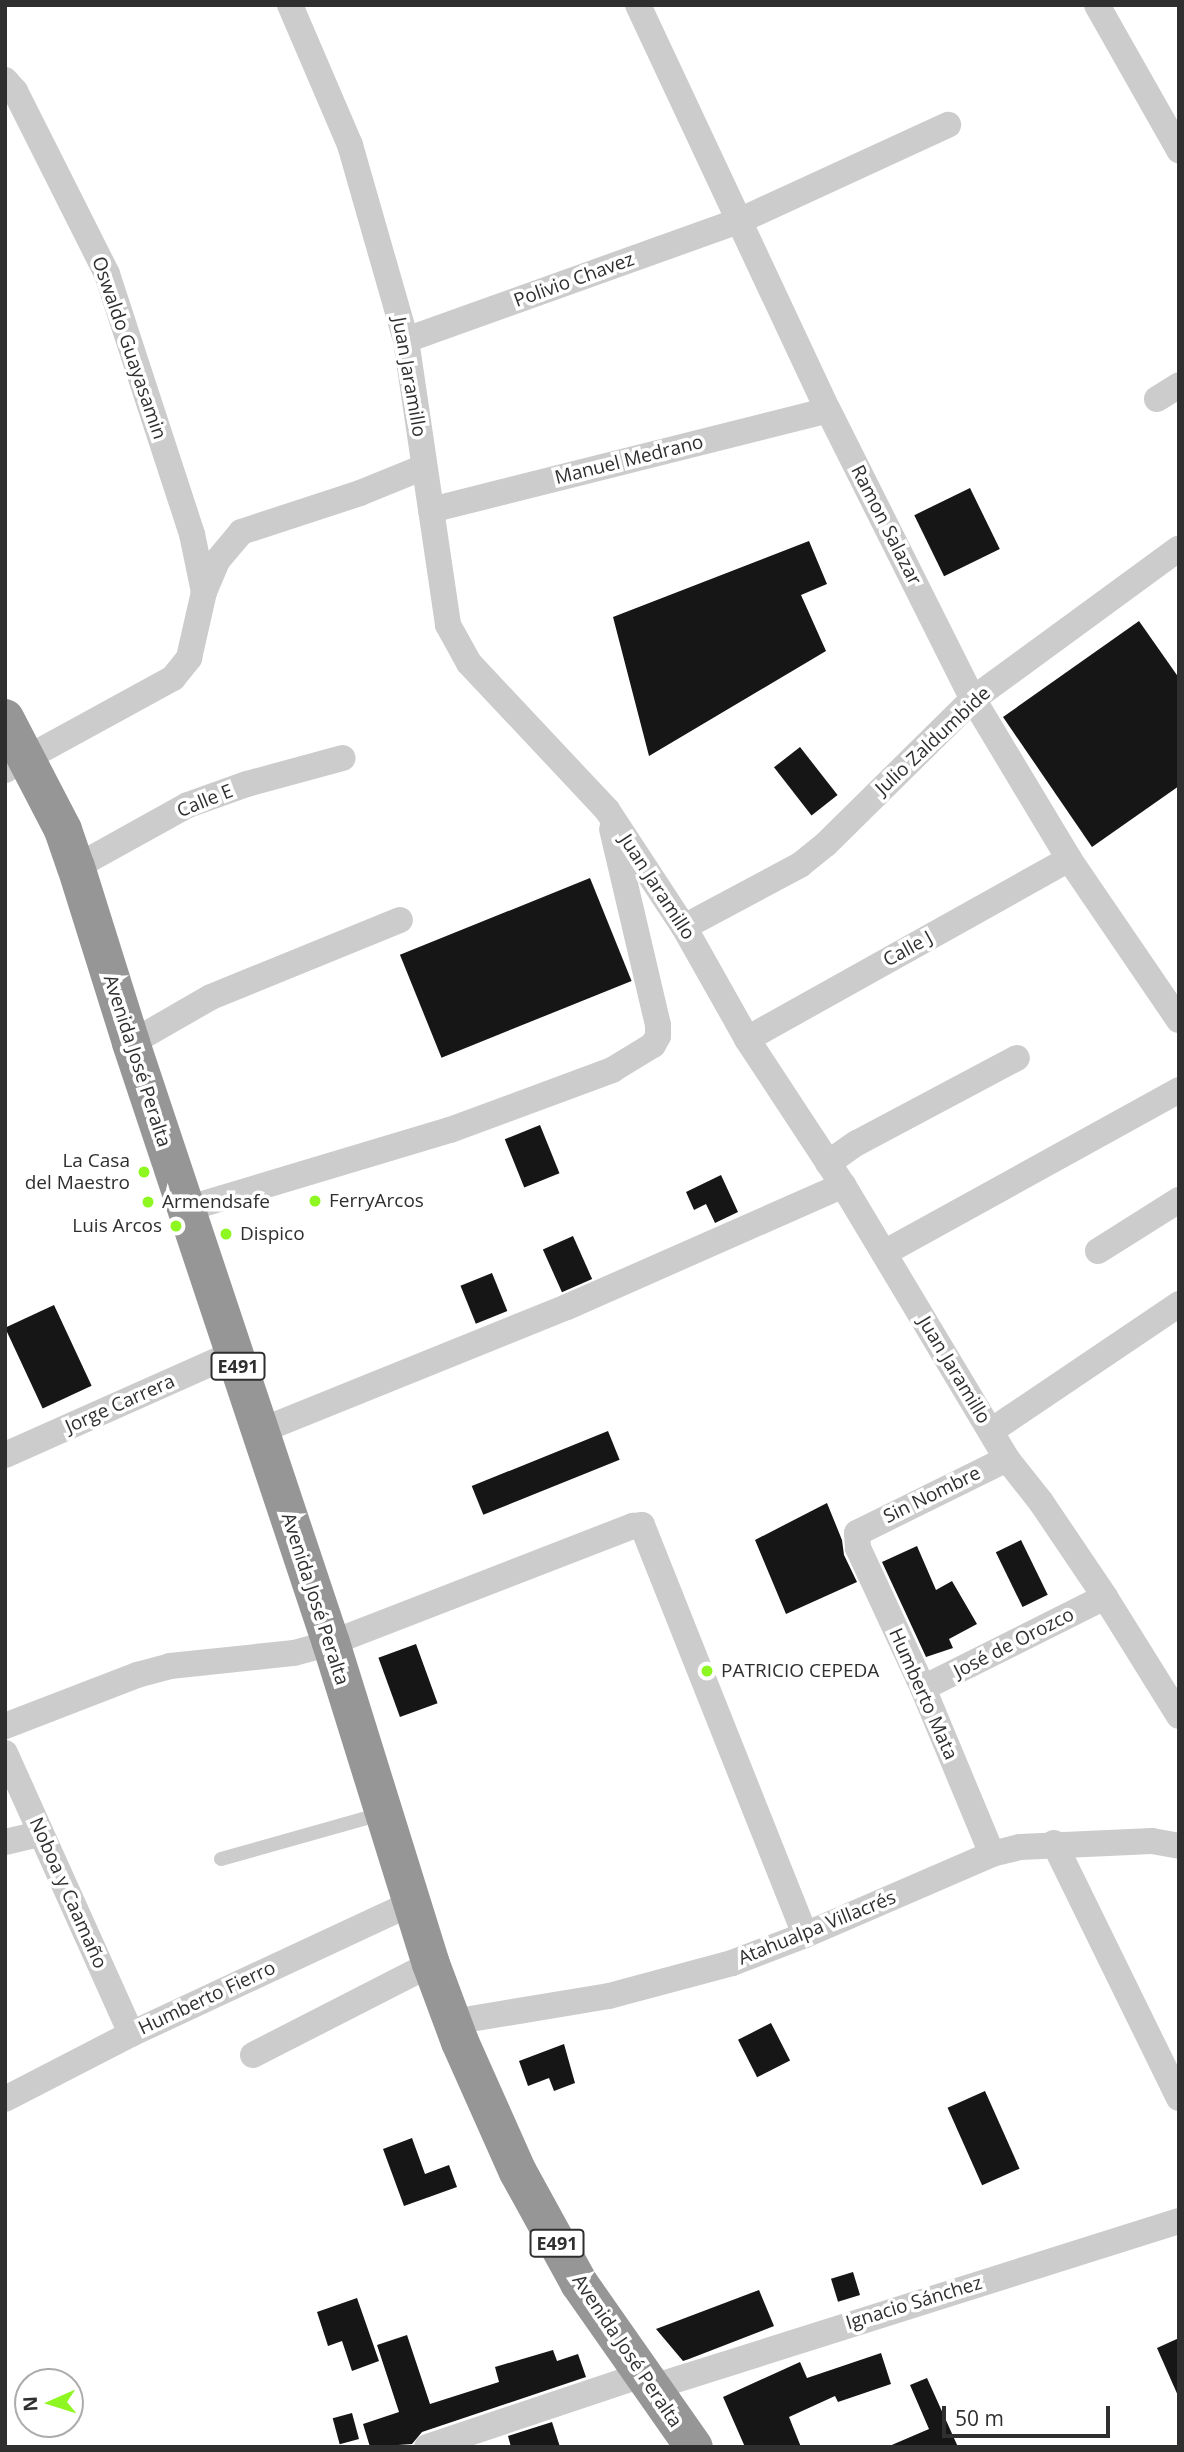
<!DOCTYPE html>
<meta charset="utf-8">
<style>
body{margin:0}
#map{position:relative;width:1184px;height:2452px;overflow:hidden;background:#fff;font-family:"Open Sans",sans-serif}
div>[style]{position:absolute}
.building>*{inset:0;background:#161616;transform-origin:0 0}
.lane>*{height:14px;margin:-7px;padding:0 7px;transform-origin:7px;border-radius:7px;background:#ccc}
.street>*{height:26px;margin:-13px;padding:0 13px;transform-origin:13px;border-radius:13px;background:#ccc}
.highway>*{height:38px;margin:-19px;padding:0 19px;transform-origin:19px;border-radius:19px;background:#969696}
.dots>*{width:19px;height:19px;translate:-50% -50%;box-sizing:border-box;border:4px solid #fff;border-radius:50%}
span{translate:-50% -50%;white-space:nowrap;text-align:center;line-height:1.15;-webkit-text-stroke:7px #fff;paint-order:stroke}
.shield-label span{padding:2px 5px;background:#fff;border:2px solid;border-radius:5px;-webkit-text-stroke-width:0}
.shield-label{font-size:18px;color:#2f2f2f;font-weight:700}
.street-label{font-size:19px;color:#2f2f2f}
.poi-label{font-size:19px;color:#2f2f2f}
.right{translate:-100% -50%;text-align:right}
.left{translate:0 -50%;text-align:left}
.frame{position:absolute;inset:0;border:7px solid #2f2f2f;pointer-events:none}
.north{position:absolute;left:14px;top:2368px;width:70px;height:70px;box-sizing:border-box;background:#fff;border:2px solid #acacac;border-radius:50%;rotate:267deg;font-size:19px;font-weight:700;line-height:28px;text-align:center;color:#2f2f2f}
.north::after{content:'';display:block;margin:auto;width:24px;height:32px;background:#8ef621;clip-path:polygon(50% 0,100% 100%,50% 72%,0 100%)}
.scale{position:absolute;left:942px;top:2406px;width:168px;height:32px;box-sizing:border-box;border:4px solid #2f2f2f;border-top:0;padding-left:9px;font-size:21px;line-height:24px;white-space:nowrap;color:#2f2f2f;-webkit-text-stroke:5px #fff;paint-order:stroke}
</style>
<div id="map">
<div class="building">
<div style="left:970px;top:488px;width:68px;height:62px;rotate:64deg"></div>
<div style="clip-path:polygon(809px 541px,827px 584px,801px 595px,826px 651px,649px 756px,613px 617px)"></div>
<div style="clip-path:polygon(1139px 621px,1179px 678px,1179px 786px,1092px 847px,1003px 717px)"></div>
<div style="left:800px;top:747px;width:61px;height:33px;rotate:52deg"></div>
<div style="left:590px;top:878px;width:111px;height:205px;rotate:68deg"></div>
<div style="left:540px;top:1125px;width:52px;height:38px;rotate:68deg"></div>
<div style="clip-path:polygon(721px 1175px,738px 1212px,715px 1223px,706px 1204px,694px 1210px,686px 1192px)"></div>
<div style="left:573px;top:1236px;width:47px;height:33px;rotate:66deg"></div>
<div style="left:492px;top:1273px;width:41px;height:34px;rotate:68deg"></div>
<div style="left:54px;top:1305px;width:89px;height:54px;rotate:65deg"></div>
<div style="left:608px;top:1431px;width:31px;height:147px;rotate:68deg"></div>
<div style="clip-path:polygon(827px 1503px,842px 1540px,844px 1555px,857px 1582px,786px 1614px,755px 1540px)"></div>
<div style="left:1021px;top:1540px;width:61px;height:28px;rotate:64deg"></div>
<div style="clip-path:polygon(917px 1546px,936px 1590px,952px 1581px,977px 1624px,949px 1639px,953px 1648px,926px 1657px,882px 1562px)"></div>
<div style="left:416px;top:1644px;width:63px;height:40px;rotate:70deg"></div>
<div style="left:771px;top:2023px;width:42px;height:37px;rotate:63deg"></div>
<div style="clip-path:polygon(564px 2044px,575px 2083px,554px 2091px,549px 2078px,528px 2086px,519px 2061px)"></div>
<div style="left:985px;top:2091px;width:85px;height:41px;rotate:66deg"></div>
<div style="clip-path:polygon(412px 2138px,425px 2174px,449px 2165px,457px 2187px,404px 2206px,383px 2149px)"></div>
<div style="left:853px;top:2272px;width:24px;height:23px;rotate:73deg"></div>
<div style="clip-path:polygon(759px 2290px,774px 2326px,689px 2359px,683px 2361px,656px 2329px)"></div>
<div style="clip-path:polygon(357px 2298px,379px 2361px,352px 2371px,342px 2341px,328px 2346px,317px 2312px)"></div>
<div style="clip-path:polygon(407px 2335px,430px 2404px,499px 2382px,495px 2367px,553px 2350px,557px 2361px,578px 2354px,586px 2377px,422px 2432px,412px 2444px,370px 2447px,363px 2424px,399px 2412px,377px 2345px)"></div>
<div style="clip-path:polygon(1179px 2338px,1179px 2398px,1157px 2348px)"></div>
<div style="clip-path:polygon(881px 2353px,891px 2384px,838px 2402px,835px 2396px,789px 2417px,801px 2447px,745px 2447px,723px 2397px,800px 2362px,807px 2378px)"></div>
<div style="clip-path:polygon(927px 2378px,958px 2447px,887px 2447px,929px 2429px,910px 2385px)"></div>
<div style="left:352px;top:2413px;width:27px;height:20px;rotate:75deg"></div>
<div style="clip-path:polygon(552px 2422px,560px 2447px,511px 2447px,508px 2436px)"></div>
</div>
<div class="lane">
<div style="left:221px;top:1859px;width:166px;rotate:-15.7deg"></div>
</div>
<div class="street">
<div style="left:290px;top:5px;width:152px;rotate:66.8deg"></div>
<div style="left:350px;top:145px;width:203px;rotate:74deg"></div>
<div style="left:406px;top:340px;width:288px;rotate:81.6deg"></div>
<div style="left:448px;top:625px;width:43px;rotate:61.1deg"></div>
<div style="left:469px;top:663px;width:202px;rotate:46.8deg"></div>
<div style="left:607px;top:810px;width:140px;rotate:56.7deg"></div>
<div style="left:684px;top:927px;width:129px;rotate:60.6deg"></div>
<div style="left:747px;top:1039px;width:175px;rotate:56.7deg"></div>
<div style="left:843px;top:1185px;width:319px;rotate:59.1deg"></div>
<div style="left:1007px;top:1459px;width:55px;rotate:51.7deg"></div>
<div style="left:1041px;top:1502px;width:115px;rotate:56deg"></div>
<div style="left:1105px;top:1597px;width:140px;rotate:58.1deg"></div>
<div style="left:638px;top:5px;width:447px;rotate:64.9deg"></div>
<div style="left:828px;top:410px;width:323px;rotate:63.4deg"></div>
<div style="left:973px;top:699px;width:187px;rotate:59deg"></div>
<div style="left:1069px;top:859px;width:195px;rotate:55.7deg"></div>
<div style="left:1097px;top:5px;width:167px;rotate:60.5deg"></div>
<div style="left:5px;top:80px;width:15px;rotate:48deg"></div>
<div style="left:15px;top:91px;width:205px;rotate:63.3deg"></div>
<div style="left:107px;top:274px;width:274px;rotate:71.9deg"></div>
<div style="left:192px;top:534px;width:59px;rotate:78.3deg"></div>
<div style="left:406px;top:340px;width:356px;rotate:-19.7deg"></div>
<div style="left:741px;top:220px;width:228px;rotate:-24.7deg"></div>
<div style="left:1157px;top:399px;width:26px;rotate:-32deg"></div>
<div style="left:431px;top:510px;width:409px;rotate:-14.1deg"></div>
<div style="left:5px;top:770px;width:192px;rotate:-28.7deg"></div>
<div style="left:173px;top:678px;width:26px;rotate:-51deg"></div>
<div style="left:189px;top:658px;width:68px;rotate:-77.2deg"></div>
<div style="left:204px;top:592px;width:34px;rotate:-67deg"></div>
<div style="left:217px;top:561px;width:38px;rotate:-50deg"></div>
<div style="left:241px;top:532px;width:125px;rotate:-18.1deg"></div>
<div style="left:360px;top:493px;width:69px;rotate:-22.1deg"></div>
<div style="left:76px;top:867px;width:128px;rotate:-29deg"></div>
<div style="left:188px;top:805px;width:63px;rotate:-19.6deg"></div>
<div style="left:247px;top:784px;width:99px;rotate:-15.2deg"></div>
<div style="left:684px;top:927px;width:132px;rotate:-28.1deg"></div>
<div style="left:800px;top:865px;width:33px;rotate:-39deg"></div>
<div style="left:826px;top:844px;width:206px;rotate:-44.6deg"></div>
<div style="left:973px;top:699px;width:255px;rotate:-36.2deg"></div>
<div style="left:747px;top:1039px;width:369px;rotate:-29.2deg"></div>
<div style="left:131px;top:1043px;width:92px;rotate:-29.9deg"></div>
<div style="left:211px;top:997px;width:204px;rotate:-22.2deg"></div>
<div style="left:828px;top:1163px;width:35px;rotate:-35deg"></div>
<div style="left:857px;top:1143px;width:181px;rotate:-28deg"></div>
<div style="left:186px;top:1209px;width:276px;rotate:-16.7deg"></div>
<div style="left:450px;top:1130px;width:173px;rotate:-20.3deg"></div>
<div style="left:612px;top:1070px;width:48px;rotate:-31.4deg"></div>
<div style="left:653px;top:1045px;width:10px;rotate:-61deg"></div>
<div style="left:658px;top:1036px;width:11px;rotate:-90deg"></div>
<div style="left:658px;top:1025px;width:201px;rotate:-103.2deg"></div>
<div style="left:1098px;top:1251px;width:96px;rotate:-32.2deg"></div>
<div style="left:884px;top:1253px;width:337px;rotate:-28.9deg"></div>
<div style="left:260px;top:1431px;width:331px;rotate:-22deg"></div>
<div style="left:567px;top:1307px;width:302px;rotate:-23.8deg"></div>
<div style="left:991px;top:1431px;width:227px;rotate:-34deg"></div>
<div style="left:5px;top:1455px;width:251px;rotate:-24deg"></div>
<div style="left:923px;top:1688px;width:203px;rotate:-26.6deg"></div>
<div style="left:5px;top:1726px;width:142px;rotate:-21.1deg"></div>
<div style="left:137px;top:1675px;width:34px;rotate:-15deg"></div>
<div style="left:170px;top:1666px;width:125px;rotate:-6deg"></div>
<div style="left:294px;top:1653px;width:38px;rotate:-15deg"></div>
<div style="left:331px;top:1643px;width:324px;rotate:-21.2deg"></div>
<div style="left:633px;top:1526px;width:9px;rotate:-6deg"></div>
<div style="left:642px;top:1525px;width:441px;rotate:68.3deg"></div>
<div style="left:5px;top:1753px;width:308px;rotate:65.8deg"></div>
<div style="left:5px;top:1842px;width:37px;rotate:-13deg"></div>
<div style="left:1054px;top:1843px;width:284px;rotate:63.9deg"></div>
<div style="left:992px;top:1854px;width:180px;rotate:-112.6deg"></div>
<div style="left:923px;top:1688px;width:154px;rotate:-114.9deg"></div>
<div style="left:858px;top:1548px;width:15px;rotate:-94deg"></div>
<div style="left:857px;top:1533px;width:167px;rotate:-26.3deg"></div>
<div style="left:452px;top:2022px;width:159px;rotate:-9.4deg"></div>
<div style="left:609px;top:1996px;width:127px;rotate:-15deg"></div>
<div style="left:732px;top:1963px;width:78px;rotate:-21deg"></div>
<div style="left:805px;top:1935px;width:204px;rotate:-23.4deg"></div>
<div style="left:992px;top:1854px;width:29px;rotate:-14deg"></div>
<div style="left:1020px;top:1847px;width:132px;rotate:-2.6deg"></div>
<div style="left:1152px;top:1841px;width:27px;rotate:10deg"></div>
<div style="left:253px;top:2055px;width:200px;rotate:-27.1deg"></div>
<div style="left:5px;top:2099px;width:142px;rotate:-27.3deg"></div>
<div style="left:131px;top:2034px;width:310px;rotate:-25deg"></div>
<div style="left:650px;top:2388px;width:555px;rotate:-17.52deg"></div>
<div style="left:427px;top:2447px;width:227px;rotate:-18.5deg"></div>
</div>
<div class="highway">
<div style="left:5px;top:718px;width:126px;rotate:62.6deg"></div>
<div style="left:63px;top:830px;width:39px;rotate:71deg"></div>
<div style="left:76px;top:867px;width:184px;rotate:72.6deg"></div>
<div style="left:131px;top:1043px;width:632px;rotate:71.57deg"></div>
<div style="left:331px;top:1643px;width:336px;rotate:72.7deg"></div>
<div style="left:431px;top:1964px;width:83px;rotate:69.6deg"></div>
<div style="left:460px;top:2042px;width:142px;rotate:66deg"></div>
<div style="left:518px;top:2172px;width:127px;rotate:61.2deg"></div>
<div style="left:579px;top:2283px;width:200px;rotate:55deg"></div>
</div>
<div class="dots">
<div style="left:144px;top:1172px;background:#8ef621"></div>
<div style="left:315px;top:1201px;background:#8ef621"></div>
<div style="left:148px;top:1202px;background:#8ef621"></div>
<div style="left:176px;top:1226px;background:#8ef621"></div>
<div style="left:226px;top:1234px;background:#8ef621"></div>
<div style="left:707px;top:1671px;background:#8ef621"></div>
</div>
<div class="shield-label">
<span style="left:238px;top:1366px">E491</span>
<span style="left:557px;top:2243px">E491</span>
</div>
<div class="street-label">
<span style="left:574px;top:280px;rotate:-20deg">Polivio Chavez</span>
<span style="left:129px;top:348px;rotate:71deg">Oswaldo Guayasamin</span>
<span style="left:409px;top:377px;rotate:80deg">Juan Jaramillo</span>
<span style="left:629px;top:460px;rotate:-14deg">Manuel Medrano</span>
<span style="left:886px;top:525px;rotate:63deg">Ramon Salazar</span>
<span style="left:933px;top:741px;rotate:-43deg">Julio Zaldumbide</span>
<span style="left:205px;top:801px;rotate:-22deg">Calle E</span>
<span style="left:657px;top:887px;rotate:57deg">Juan Jaramillo</span>
<span style="left:908px;top:949px;rotate:-29deg">Calle J</span>
<span style="left:137px;top:1061px;rotate:72deg">Avenida José Peralta</span>
<span style="left:954px;top:1370px;rotate:59deg">Juan Jaramillo</span>
<span style="left:120px;top:1404px;rotate:-24deg">Jorge Carrera</span>
<span style="left:932px;top:1495px;rotate:-26deg">Sin Nombre</span>
<span style="left:315px;top:1599px;rotate:72deg">Avenida José Peralta</span>
<span style="left:1014px;top:1643px;rotate:-27deg">José de Orozco</span>
<span style="left:923px;top:1694px;rotate:66deg">Humberto Mata</span>
<span style="left:68px;top:1893px;rotate:66deg">Noboa y Caamaño</span>
<span style="left:817px;top:1928px;rotate:-22deg">Atahualpa Villacrés</span>
<span style="left:207px;top:1998px;rotate:-25deg">Humberto Fierro</span>
<span style="left:914px;top:2303px;rotate:-17deg">Ignacio Sánchez</span>
<span style="left:627px;top:2351px;rotate:56deg">Avenida José Peralta</span>
</div>
<div class="poi-label">
<span class="right" style="left:130px;top:1172px">La Casa<br>del Maestro</span>
<span class="left" style="left:329px;top:1201px">FerryArcos</span>
<span class="left" style="left:162px;top:1202px">Armendsafe</span>
<span class="right" style="left:162px;top:1226px">Luis Arcos</span>
<span class="left" style="left:240px;top:1234px">Dispico</span>
<span class="left" style="left:721px;top:1671px">PATRICIO CEPEDA</span>
</div>
<div class="frame"></div>
<div class="north">N</div>
<div class="scale">50 m</div>
</div>
